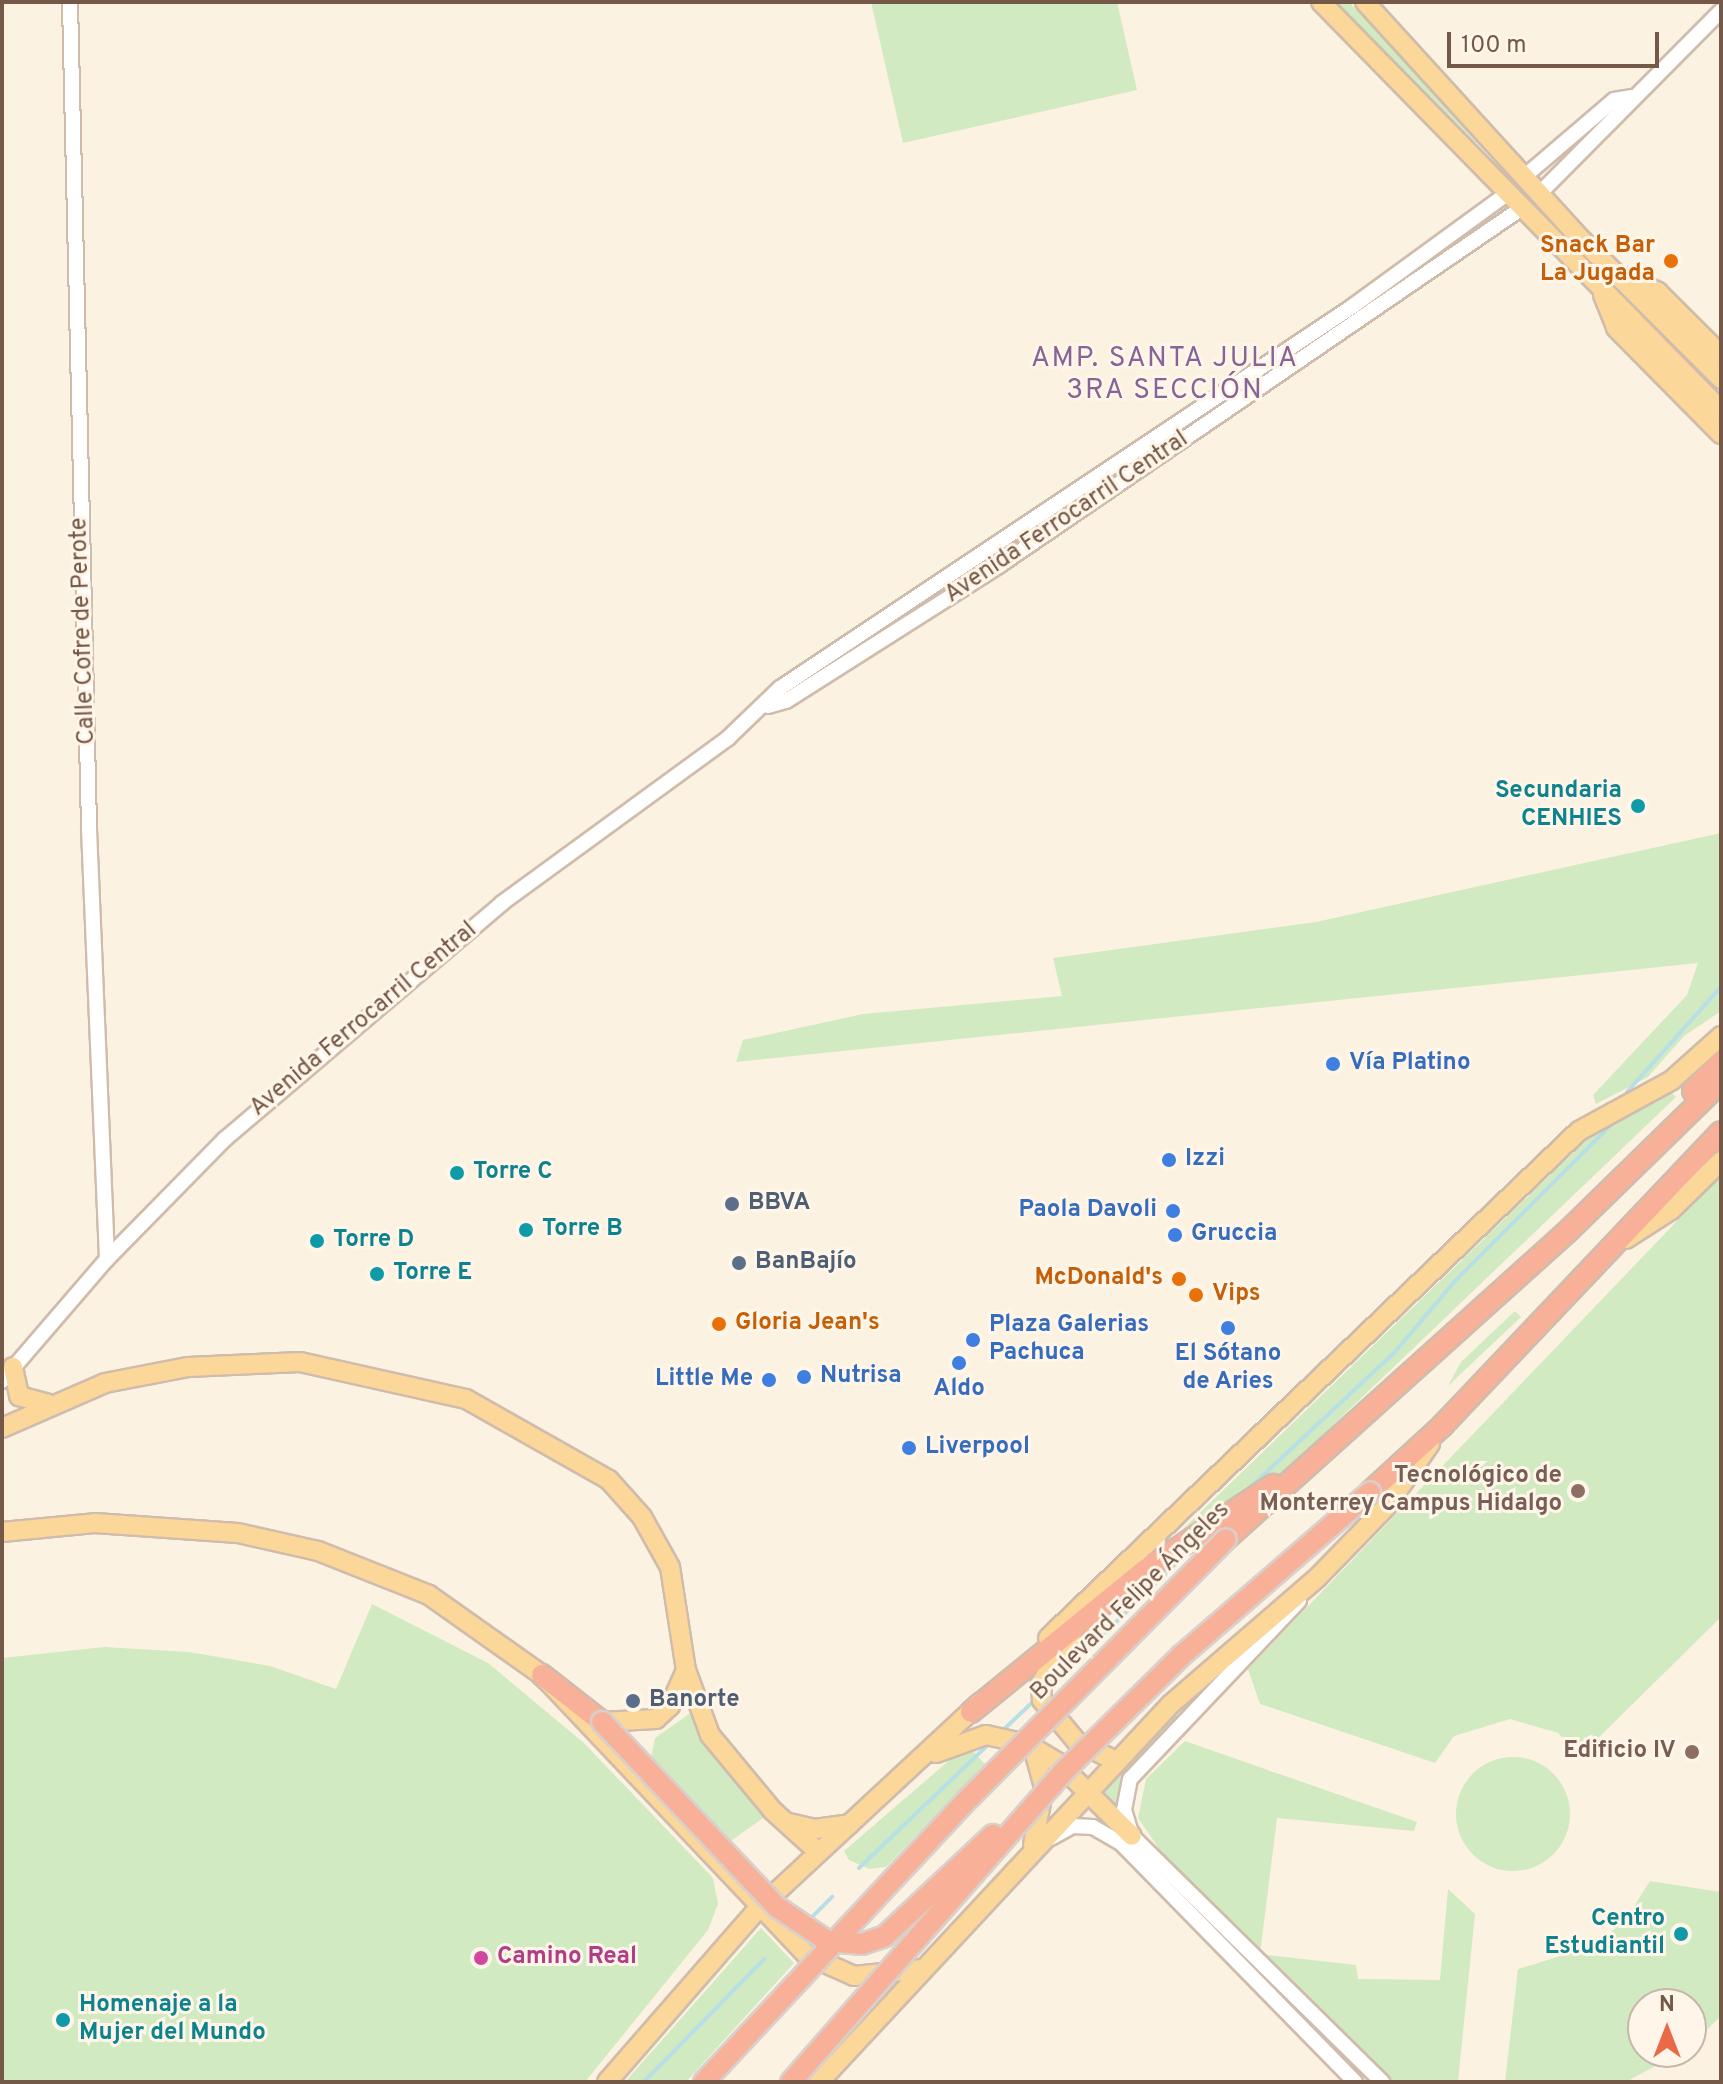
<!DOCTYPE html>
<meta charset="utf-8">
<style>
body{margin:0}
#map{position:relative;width:1723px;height:2084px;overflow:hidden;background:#fcf2e2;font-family:Overpass,sans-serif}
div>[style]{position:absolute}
.green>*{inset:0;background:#d2eac1}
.round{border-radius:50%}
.stream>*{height:4px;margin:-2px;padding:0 2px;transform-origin:2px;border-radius:2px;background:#b7dfe6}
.roads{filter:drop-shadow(2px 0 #d0bcac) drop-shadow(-2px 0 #d0bcac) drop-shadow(0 2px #d0bcac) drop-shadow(0 -2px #d0bcac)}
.minor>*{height:14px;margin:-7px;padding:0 7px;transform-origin:7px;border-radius:7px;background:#fff}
.major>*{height:18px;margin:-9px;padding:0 9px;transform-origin:9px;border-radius:9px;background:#fcd79a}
.highway>*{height:20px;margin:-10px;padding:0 10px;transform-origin:10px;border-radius:10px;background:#f8b198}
.bridges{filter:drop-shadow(2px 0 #d8d0cc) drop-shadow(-2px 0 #d8d0cc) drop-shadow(0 2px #d8d0cc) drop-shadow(0 -2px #d8d0cc)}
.highway-bridge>*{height:20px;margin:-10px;padding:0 10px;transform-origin:10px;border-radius:10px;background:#f8b198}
.dots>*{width:22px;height:22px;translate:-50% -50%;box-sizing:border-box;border:4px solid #fff6e9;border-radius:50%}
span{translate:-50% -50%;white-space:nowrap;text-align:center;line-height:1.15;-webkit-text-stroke:6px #fff6e9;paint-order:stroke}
.food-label{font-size:24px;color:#c56008;font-weight:700}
.right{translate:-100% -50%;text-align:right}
.left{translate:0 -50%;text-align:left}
.street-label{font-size:24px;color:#745848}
.culture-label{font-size:24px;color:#0d838f;font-weight:700}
.shop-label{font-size:24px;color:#366cbe;font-weight:700}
.service-label{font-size:24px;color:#4e5e75;font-weight:700}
.education-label{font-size:24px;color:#785e54;font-weight:700}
.hotel-label{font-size:24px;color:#b23c85;font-weight:700}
.quarter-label{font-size:28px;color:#866498;letter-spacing:2px}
.frame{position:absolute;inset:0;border:4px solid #745848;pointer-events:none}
.north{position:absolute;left:1627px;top:1988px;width:80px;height:80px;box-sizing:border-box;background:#fff6e9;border:2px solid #c7b7a9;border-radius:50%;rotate:0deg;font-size:22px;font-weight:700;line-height:32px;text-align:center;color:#745848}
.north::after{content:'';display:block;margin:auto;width:28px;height:36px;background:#e86a46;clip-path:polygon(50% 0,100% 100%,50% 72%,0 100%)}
.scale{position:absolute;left:1447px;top:32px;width:212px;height:36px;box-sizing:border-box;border:4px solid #745848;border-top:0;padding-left:10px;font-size:24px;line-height:28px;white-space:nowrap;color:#745848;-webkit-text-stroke:6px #fff6e9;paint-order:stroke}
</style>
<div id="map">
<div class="green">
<div style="clip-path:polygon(871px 2px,1117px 2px,1137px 90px,903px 143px)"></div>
<div style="clip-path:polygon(1334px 2px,1349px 2px,1529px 193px,1442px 111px)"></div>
<div style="clip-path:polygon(1721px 833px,1721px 1011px,1684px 1036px,1648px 1077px,1596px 1104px,1593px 1095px,1687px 995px,1698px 963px,736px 1062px,743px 1040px,863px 1014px,1062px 996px,1053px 958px,1316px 922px)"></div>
<div style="clip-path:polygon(1669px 1090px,1676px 1097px,1285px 1471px,1156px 1555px,1602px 1125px)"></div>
<div style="clip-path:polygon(1721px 1175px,1721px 1617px,1579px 1757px,1558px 1733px,1510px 1719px,1454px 1736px,1435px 1763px,1260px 1704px,1248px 1669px)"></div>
<div style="clip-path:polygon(1515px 1311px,1521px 1317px,1448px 1386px,1461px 1362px)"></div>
<div style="clip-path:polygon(372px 1604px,488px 1663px,584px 1743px,713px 1878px,718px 1904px,708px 1930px,585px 2082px,2px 2082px,2px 1658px,104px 1647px,189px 1652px,270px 1666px,336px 1689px)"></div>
<div style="clip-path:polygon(689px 1714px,700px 1716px,773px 1811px,725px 1845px,649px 1767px,655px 1738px)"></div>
<div style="clip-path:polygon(1176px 1715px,1184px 1717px,1133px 1769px,1116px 1810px,1101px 1792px)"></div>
<div style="clip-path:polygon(1185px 1741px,1417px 1822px,1414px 1831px,1277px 1818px,1260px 1954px,1356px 1965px,1358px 1979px,1440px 1980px,1448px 1889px,1475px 1914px,1458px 2082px,1391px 2082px,1260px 1954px,1166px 1859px,1138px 1818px,1146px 1779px)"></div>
<div style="clip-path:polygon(967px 1745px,985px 1764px,886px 1867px,869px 1869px,849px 1860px,844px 1851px)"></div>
<div class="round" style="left:1456px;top:1757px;width:114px;height:114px"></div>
<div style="clip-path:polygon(1650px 1881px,1721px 1892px,1721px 2016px,1691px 2045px,1691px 2004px,1643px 2004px,1643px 2052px,1681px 2052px,1626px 2082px,1505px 2082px,1518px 1969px,1599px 1944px,1627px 1917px)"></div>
<div style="clip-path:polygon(761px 1928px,794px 1963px,686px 2082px,625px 2082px)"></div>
</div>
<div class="stream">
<div style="left:1627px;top:1092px;width:141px;rotate:-48.2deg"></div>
<div style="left:1241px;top:1496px;width:209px;rotate:-43.1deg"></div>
<div style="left:1394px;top:1353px;width:96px;rotate:-49.7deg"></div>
<div style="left:1456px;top:1280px;width:221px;rotate:-45deg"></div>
<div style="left:1049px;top:1687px;width:191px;rotate:-44.2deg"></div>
<div style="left:1002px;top:1731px;width:47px;rotate:-43.3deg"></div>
<div style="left:859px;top:1868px;width:181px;rotate:-43.7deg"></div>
<div style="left:809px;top:1920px;width:33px;rotate:-45deg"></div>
<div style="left:644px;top:2082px;width:172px;rotate:-45.7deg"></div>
</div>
<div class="roads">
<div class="minor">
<div style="left:70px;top:2px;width:827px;rotate:88.68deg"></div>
<div style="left:89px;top:829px;width:430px;rotate:87.6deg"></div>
<div style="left:1525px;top:176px;width:117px;rotate:-40.5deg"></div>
<div style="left:1614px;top:100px;width:17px;rotate:-10deg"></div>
<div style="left:1541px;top:192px;width:255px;rotate:-45.2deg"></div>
<div style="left:768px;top:706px;width:19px;rotate:-16deg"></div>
<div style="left:786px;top:701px;width:254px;rotate:-32.4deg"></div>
<div style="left:1000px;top:565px;width:629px;rotate:-34.37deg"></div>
<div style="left:2px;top:1381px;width:161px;rotate:-49.3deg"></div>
<div style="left:107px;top:1259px;width:168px;rotate:-45.5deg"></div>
<div style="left:225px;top:1139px;width:364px;rotate:-40.4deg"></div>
<div style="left:502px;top:903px;width:280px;rotate:-36.1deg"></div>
<div style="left:728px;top:738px;width:72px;rotate:-43.9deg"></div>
<div style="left:780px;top:688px;width:689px;rotate:-33.69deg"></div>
<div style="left:1353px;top:306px;width:188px;rotate:-36.1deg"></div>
<div style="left:1299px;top:1601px;width:245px;rotate:133.5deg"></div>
<div style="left:1130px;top:1779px;width:32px;rotate:101deg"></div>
<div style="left:1124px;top:1810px;width:27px;rotate:73deg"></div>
<div style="left:1132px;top:1836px;width:351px;rotate:44.5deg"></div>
<div style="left:1051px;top:1838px;width:25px;rotate:-29deg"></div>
<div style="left:1073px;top:1826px;width:20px;rotate:3deg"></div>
<div style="left:1093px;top:1827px;width:34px;rotate:30deg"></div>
<div style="left:1122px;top:1844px;width:333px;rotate:45.6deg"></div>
</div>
<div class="major">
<div style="left:1321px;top:2px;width:571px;rotate:45.57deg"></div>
<div style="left:1365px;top:2px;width:321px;rotate:47.7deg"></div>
<div style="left:1581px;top:239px;width:198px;rotate:45deg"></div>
<div style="left:1625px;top:277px;width:36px;rotate:24deg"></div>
<div style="left:1658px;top:292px;width:89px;rotate:45deg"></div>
<div style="left:1603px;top:295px;width:35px;rotate:68deg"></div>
<div style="left:1616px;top:328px;width:149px;rotate:45.3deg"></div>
<div style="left:1626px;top:1239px;width:54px;rotate:-32.8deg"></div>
<div style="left:1671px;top:1210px;width:70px;rotate:-44.4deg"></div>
<div style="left:13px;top:1367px;width:30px;rotate:78deg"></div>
<div style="left:19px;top:1396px;width:30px;rotate:15deg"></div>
<div style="left:2px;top:1428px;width:112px;rotate:-23.6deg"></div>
<div style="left:105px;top:1383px;width:85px;rotate:-10.9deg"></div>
<div style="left:188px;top:1367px;width:112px;rotate:-2.6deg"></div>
<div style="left:300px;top:1362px;width:170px;rotate:12.6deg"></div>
<div style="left:466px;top:1399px;width:164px;rotate:29.5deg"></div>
<div style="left:609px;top:1480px;width:50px;rotate:48.3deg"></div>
<div style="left:642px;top:1517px;width:57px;rotate:60.8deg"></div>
<div style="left:670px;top:1567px;width:104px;rotate:81.2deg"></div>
<div style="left:686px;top:1670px;width:69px;rotate:69.7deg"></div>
<div style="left:710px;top:1735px;width:99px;rotate:50.3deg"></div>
<div style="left:773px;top:1811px;width:59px;rotate:42.3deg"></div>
<div style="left:2px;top:1532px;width:93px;rotate:-5.5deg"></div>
<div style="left:95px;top:1523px;width:143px;rotate:4deg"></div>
<div style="left:238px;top:1533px;width:82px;rotate:12.7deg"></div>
<div style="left:318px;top:1551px;width:119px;rotate:21.6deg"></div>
<div style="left:429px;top:1595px;width:138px;rotate:35.3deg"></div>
<div style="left:542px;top:1675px;width:386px;rotate:46.6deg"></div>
<div style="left:807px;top:1955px;width:51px;rotate:24.1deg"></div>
<div style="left:854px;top:1976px;width:68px;rotate:-5.9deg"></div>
<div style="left:1071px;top:1635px;width:57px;rotate:122deg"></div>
<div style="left:1041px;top:1683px;width:17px;rotate:87deg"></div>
<div style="left:1042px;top:1700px;width:55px;rotate:50.2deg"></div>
<div style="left:1077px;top:1742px;width:43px;rotate:26deg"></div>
<div style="left:1048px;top:1638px;width:734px;rotate:-43.68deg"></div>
<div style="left:1579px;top:1131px;width:106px;rotate:-28.7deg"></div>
<div style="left:1672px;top:1080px;width:66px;rotate:-41.9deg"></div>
<div style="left:602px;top:1722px;width:54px;rotate:-3.2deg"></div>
<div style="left:656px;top:1719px;width:19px;rotate:-43deg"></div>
<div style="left:670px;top:1706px;width:39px;rotate:-66deg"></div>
<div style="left:936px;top:1753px;width:53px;rotate:-19.8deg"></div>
<div style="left:986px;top:1735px;width:42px;rotate:12.4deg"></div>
<div style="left:1027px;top:1744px;width:35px;rotate:31deg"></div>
<div style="left:1057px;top:1762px;width:105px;rotate:44.6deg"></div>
<div style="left:789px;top:1823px;width:27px;rotate:13deg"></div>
<div style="left:815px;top:1829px;width:35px;rotate:-8deg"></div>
<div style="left:1033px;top:1845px;width:59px;rotate:-79.3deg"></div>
<div style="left:1044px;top:1787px;width:41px;rotate:-105.4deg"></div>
<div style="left:607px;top:2082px;width:230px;rotate:-48.9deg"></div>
<div style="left:758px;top:1909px;width:303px;rotate:-42.9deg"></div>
<div style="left:819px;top:2082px;width:517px;rotate:-47.04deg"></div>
<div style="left:1171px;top:1704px;width:193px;rotate:-40.8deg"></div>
<div style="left:1317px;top:1578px;width:99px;rotate:-45.8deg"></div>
<div style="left:1386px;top:1507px;width:77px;rotate:-55.1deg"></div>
</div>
<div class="highway">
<div style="left:1693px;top:1091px;width:40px;rotate:-46deg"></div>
<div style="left:1370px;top:1492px;width:98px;rotate:-42.5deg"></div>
<div style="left:1442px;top:1426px;width:405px;rotate:-46.5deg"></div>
<div style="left:1226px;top:1539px;width:457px;rotate:-42deg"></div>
<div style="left:1566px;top:1233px;width:216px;rotate:-44.3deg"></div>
<div style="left:542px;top:1675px;width:76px;rotate:38.1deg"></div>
<div style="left:971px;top:1712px;width:225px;rotate:-39.2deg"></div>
<div style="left:1145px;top:1570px;width:154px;rotate:-33.6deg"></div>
</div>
</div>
<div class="bridges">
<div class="highway-bridge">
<div style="left:602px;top:1722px;width:255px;rotate:46.6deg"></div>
<div style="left:777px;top:1907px;width:60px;rotate:34.2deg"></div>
<div style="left:827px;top:1941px;width:35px;rotate:5deg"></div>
<div style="left:862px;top:1944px;width:24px;rotate:-19deg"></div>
<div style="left:885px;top:1936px;width:148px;rotate:-43.1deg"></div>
<div style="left:704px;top:2082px;width:390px;rotate:-47deg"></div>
<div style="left:970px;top:1797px;width:363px;rotate:-45.2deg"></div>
<div style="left:791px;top:2082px;width:417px;rotate:-48.7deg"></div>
<div style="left:1066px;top:1769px;width:161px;rotate:-44.5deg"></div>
<div style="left:1181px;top:1656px;width:250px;rotate:-40.9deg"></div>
</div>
</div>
<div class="dots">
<div style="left:1671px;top:261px;background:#e8710a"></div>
<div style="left:1638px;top:806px;background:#0f9aa8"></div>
<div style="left:1333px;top:1064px;background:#3f7fe0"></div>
<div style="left:1169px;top:1160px;background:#3f7fe0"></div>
<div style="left:457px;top:1173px;background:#0f9aa8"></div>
<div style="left:732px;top:1204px;background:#5c6f8a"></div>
<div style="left:1173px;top:1211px;background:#3f7fe0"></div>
<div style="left:526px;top:1230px;background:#0f9aa8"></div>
<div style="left:1175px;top:1235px;background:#3f7fe0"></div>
<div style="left:317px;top:1241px;background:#0f9aa8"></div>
<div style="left:739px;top:1263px;background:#5c6f8a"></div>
<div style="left:377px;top:1274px;background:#0f9aa8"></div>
<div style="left:1179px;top:1279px;background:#e8710a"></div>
<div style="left:1196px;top:1295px;background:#e8710a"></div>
<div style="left:719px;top:1324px;background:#e8710a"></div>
<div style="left:1228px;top:1328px;background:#3f7fe0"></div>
<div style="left:973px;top:1340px;background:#3f7fe0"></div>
<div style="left:959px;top:1363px;background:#3f7fe0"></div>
<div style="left:804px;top:1377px;background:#3f7fe0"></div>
<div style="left:769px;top:1380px;background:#3f7fe0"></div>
<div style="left:909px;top:1448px;background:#3f7fe0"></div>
<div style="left:1578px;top:1491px;background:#8d6e63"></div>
<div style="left:633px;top:1701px;background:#5c6f8a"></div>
<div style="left:1692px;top:1752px;background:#8d6e63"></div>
<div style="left:1681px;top:1934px;background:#0f9aa8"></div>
<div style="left:481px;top:1958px;background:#d1479c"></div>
<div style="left:63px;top:2020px;background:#0f9aa8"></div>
</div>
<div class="food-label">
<span class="right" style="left:1655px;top:261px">Snack Bar<br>La Jugada</span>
<span class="right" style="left:1163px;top:1279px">McDonald's</span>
<span class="left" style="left:1212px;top:1295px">Vips</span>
<span class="left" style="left:735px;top:1324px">Gloria Jean's</span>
</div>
<div class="street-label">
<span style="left:1067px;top:518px;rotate:-34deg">Avenida Ferrocarril Central</span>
<span style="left:84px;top:631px;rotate:-92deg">Calle Cofre de Perote</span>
<span style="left:364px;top:1020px;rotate:-40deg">Avenida Ferrocarril Central</span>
<span style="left:1131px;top:1602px;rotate:-45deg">Boulevard Felipe Ángeles</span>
</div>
<div class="culture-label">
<span class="right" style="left:1622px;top:806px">Secundaria<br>CENHIES</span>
<span class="left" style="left:473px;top:1173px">Torre C</span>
<span class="left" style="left:542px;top:1230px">Torre B</span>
<span class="left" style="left:333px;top:1241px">Torre D</span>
<span class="left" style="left:393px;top:1274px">Torre E</span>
<span class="right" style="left:1665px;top:1934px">Centro<br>Estudiantil</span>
<span class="left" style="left:79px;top:2020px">Homenaje a la<br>Mujer del Mundo</span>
</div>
<div class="shop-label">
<span class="left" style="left:1349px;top:1064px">Vía Platino</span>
<span class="left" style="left:1185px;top:1160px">Izzi</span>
<span class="right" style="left:1157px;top:1211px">Paola Davoli</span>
<span class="left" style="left:1191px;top:1235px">Gruccia</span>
<span class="left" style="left:989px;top:1340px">Plaza Galerias<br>Pachuca</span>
<span style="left:1228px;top:1369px">El Sótano<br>de Aries</span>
<span class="left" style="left:820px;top:1377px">Nutrisa</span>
<span class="right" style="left:753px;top:1380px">Little Me</span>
<span style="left:959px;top:1390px">Aldo</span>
<span class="left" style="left:925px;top:1448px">Liverpool</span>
</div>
<div class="service-label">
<span class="left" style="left:748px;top:1204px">BBVA</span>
<span class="left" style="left:755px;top:1263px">BanBajío</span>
<span class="left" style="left:649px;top:1701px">Banorte</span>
</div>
<div class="education-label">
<span class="right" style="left:1562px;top:1491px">Tecnológico de<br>Monterrey Campus Hidalgo</span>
<span class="right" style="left:1676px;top:1752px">Edificio IV</span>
</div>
<div class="hotel-label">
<span class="left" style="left:497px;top:1958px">Camino Real</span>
</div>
<div class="quarter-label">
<span style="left:1165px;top:375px">AMP. SANTA JULIA<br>3RA SECCIÓN</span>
</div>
<div class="frame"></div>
<div class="north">N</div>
<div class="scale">100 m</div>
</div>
